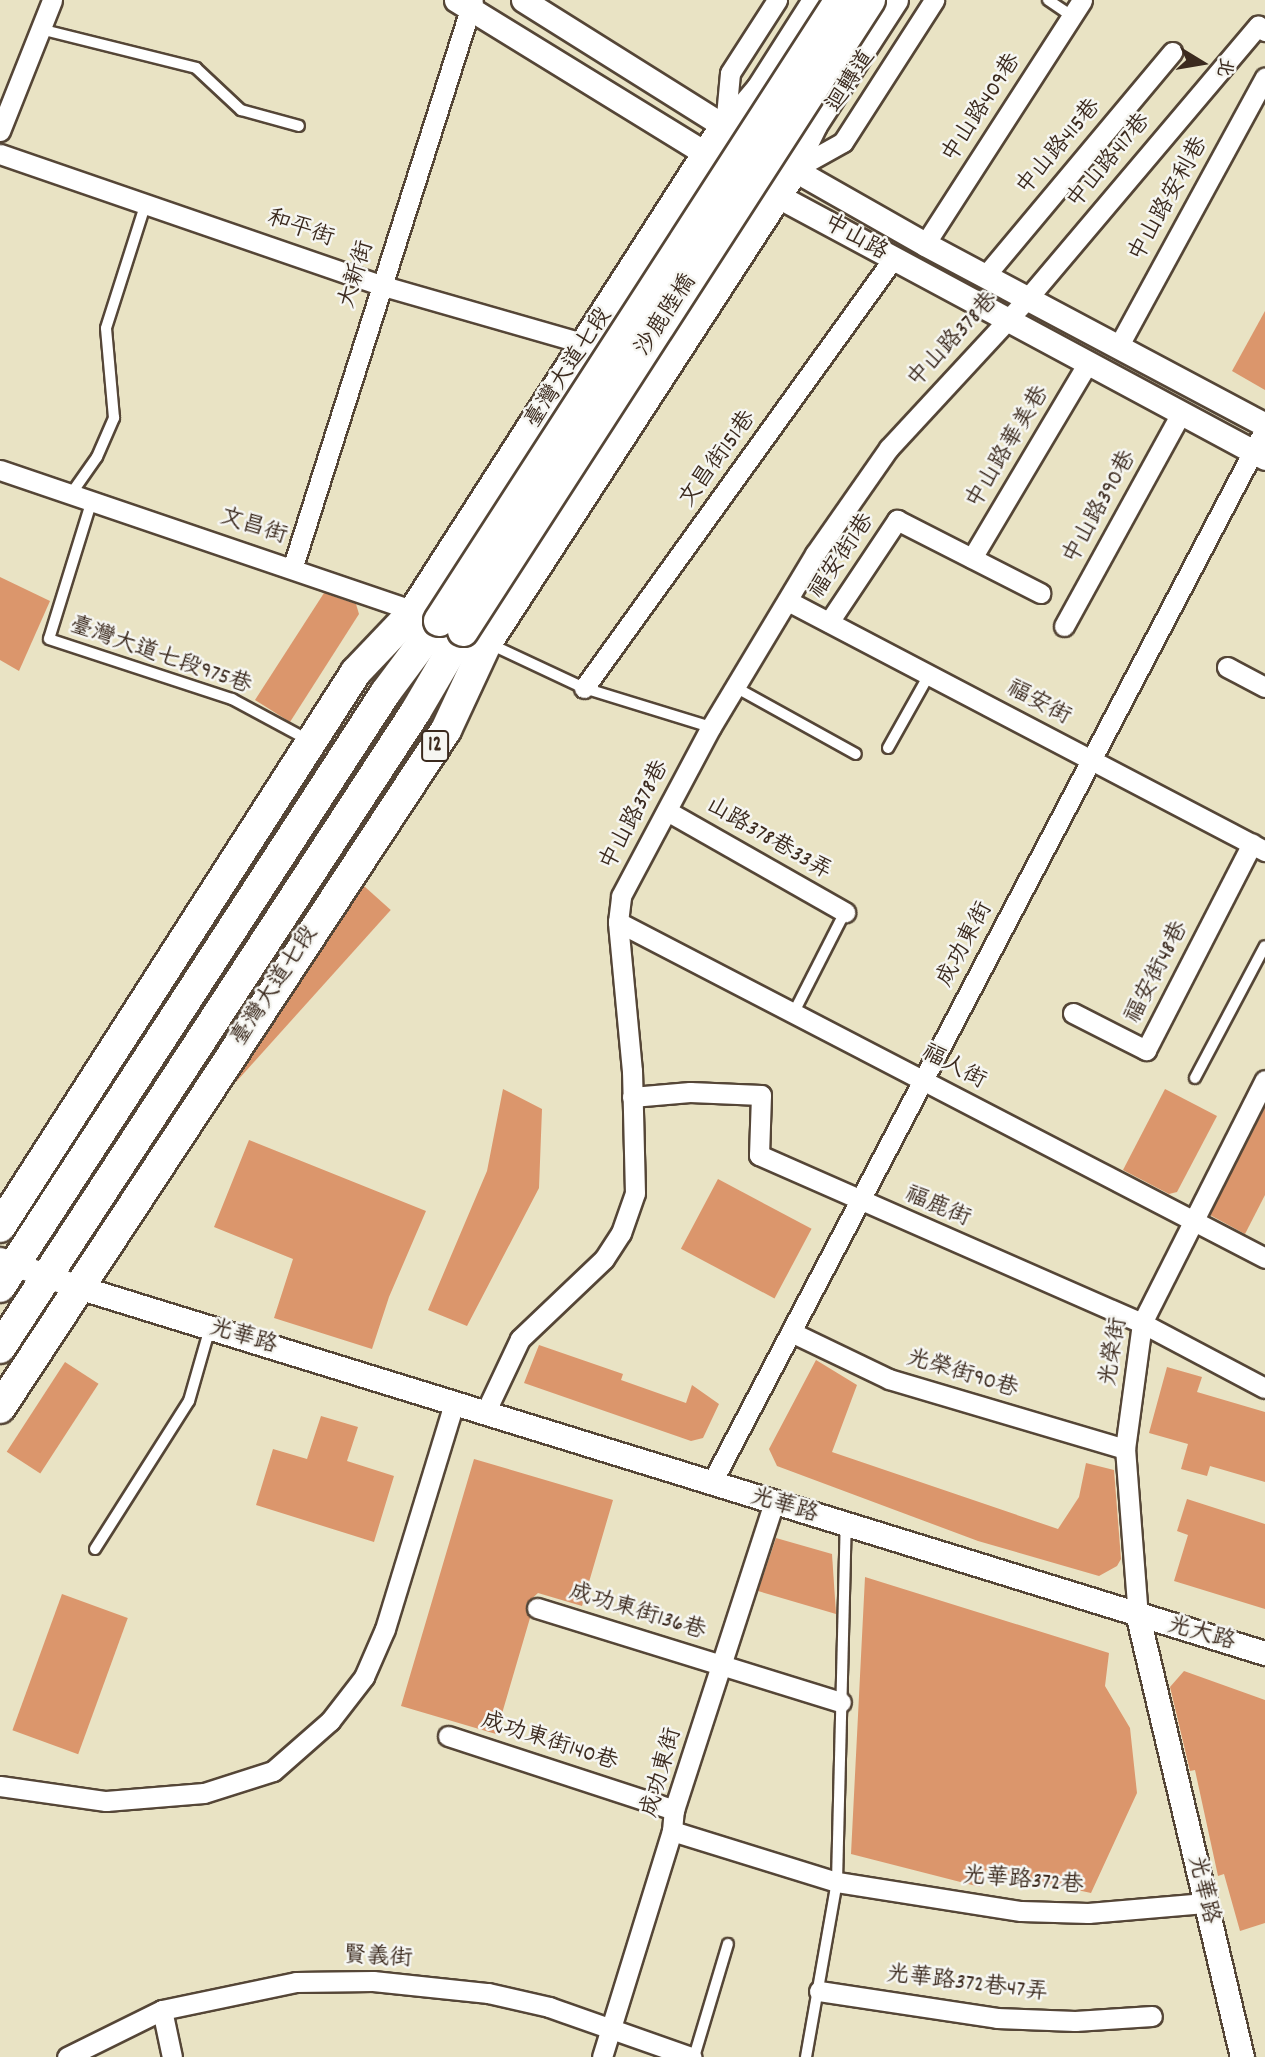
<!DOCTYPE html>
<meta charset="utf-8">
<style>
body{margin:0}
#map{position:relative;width:1265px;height:2057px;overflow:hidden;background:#e9e3c4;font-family:Dekko,"LXGW WenKai TC",sans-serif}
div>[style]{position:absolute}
.building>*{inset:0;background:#db966c;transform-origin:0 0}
.roads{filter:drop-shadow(2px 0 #554637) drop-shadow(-2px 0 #554637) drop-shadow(0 2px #554637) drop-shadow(0 -2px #554637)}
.service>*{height:10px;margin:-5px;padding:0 5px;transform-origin:5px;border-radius:5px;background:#fff}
.minor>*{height:19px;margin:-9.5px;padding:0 9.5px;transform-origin:9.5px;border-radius:9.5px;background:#fff}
.tertiary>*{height:23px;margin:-11.5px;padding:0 11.5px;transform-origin:11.5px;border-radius:11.5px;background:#fff}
.primary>*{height:30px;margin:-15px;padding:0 15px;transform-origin:15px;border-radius:15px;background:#fff}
.bridges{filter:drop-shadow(2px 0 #554637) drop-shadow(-2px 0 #554637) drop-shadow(0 2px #554637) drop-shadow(0 -2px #554637)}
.primary-bridge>*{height:30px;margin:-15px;padding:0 15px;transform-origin:15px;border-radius:15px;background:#fff}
span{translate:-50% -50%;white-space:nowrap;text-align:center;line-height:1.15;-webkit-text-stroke:5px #f6f6f2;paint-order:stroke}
.shield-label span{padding:2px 5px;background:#f6f6f2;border:2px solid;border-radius:5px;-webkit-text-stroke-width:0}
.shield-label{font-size:21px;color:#3b2a1e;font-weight:700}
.street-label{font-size:23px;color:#3b2a1e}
.north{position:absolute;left:1167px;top:28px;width:70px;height:70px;-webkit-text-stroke:5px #f6f6f2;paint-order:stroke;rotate:101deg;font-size:19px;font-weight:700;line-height:28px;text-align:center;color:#3b2a1e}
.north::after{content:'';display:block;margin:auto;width:24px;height:32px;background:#3b2a1e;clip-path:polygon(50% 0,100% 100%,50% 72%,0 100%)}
</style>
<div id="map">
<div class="building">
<div style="clip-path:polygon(1265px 311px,1265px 390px,1232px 371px)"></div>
<div style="clip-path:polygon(0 577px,50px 601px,19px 671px,0 660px)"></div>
<div style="clip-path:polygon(324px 593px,356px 604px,359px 614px,290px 722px,255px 700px)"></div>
<div style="left:364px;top:886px;width:36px;height:231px;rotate:42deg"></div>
<div style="clip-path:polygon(503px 1089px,542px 1109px,539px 1188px,467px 1326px,428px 1310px,487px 1171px)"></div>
<div style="clip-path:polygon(1165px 1089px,1217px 1116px,1177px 1192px,1169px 1194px,1123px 1170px)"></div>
<div style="clip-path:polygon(1265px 1107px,1265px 1195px,1245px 1234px,1210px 1215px)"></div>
<div style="clip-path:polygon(249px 1140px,426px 1211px,389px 1297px,372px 1349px,274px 1318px,293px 1259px,214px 1227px)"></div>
<div style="left:718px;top:1179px;width:106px;height:79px;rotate:28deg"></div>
<div style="clip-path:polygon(539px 1345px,623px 1374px,621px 1380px,686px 1403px,692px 1385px,719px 1404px,703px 1438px,691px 1441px,524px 1383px)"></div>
<div style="clip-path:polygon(816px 1360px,857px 1385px,832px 1452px,1058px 1529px,1079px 1497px,1086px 1463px,1114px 1470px,1121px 1559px,1117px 1566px,1099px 1576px,978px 1541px,777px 1466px,769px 1449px)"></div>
<div style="left:65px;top:1362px;width:40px;height:107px;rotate:33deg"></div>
<div style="clip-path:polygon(1167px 1367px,1202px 1377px,1197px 1392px,1265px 1412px,1265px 1482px,1210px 1466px,1207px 1476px,1181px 1469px,1188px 1444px,1149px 1433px)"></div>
<div style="clip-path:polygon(321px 1416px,358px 1427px,347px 1461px,394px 1476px,374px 1542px,256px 1505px,273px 1449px,307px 1459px)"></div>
<div style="clip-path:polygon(474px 1459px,613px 1500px,582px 1606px,538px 1593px,526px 1604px,530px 1618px,496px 1734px,401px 1706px)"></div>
<div style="clip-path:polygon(1187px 1499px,1265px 1524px,1265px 1609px,1174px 1581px,1188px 1535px,1177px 1531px)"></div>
<div style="clip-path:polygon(776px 1538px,832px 1554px,836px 1614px,758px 1591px)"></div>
<div style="clip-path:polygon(865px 1577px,1109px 1653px,1105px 1686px,1130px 1728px,1137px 1793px,1091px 1893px,986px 1870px,980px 1887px,851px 1854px)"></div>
<div style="left:62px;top:1594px;width:70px;height:145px;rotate:20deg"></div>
<div style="clip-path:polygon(1184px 1671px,1265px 1700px,1265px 1923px,1240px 1931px,1224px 1874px,1218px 1876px,1195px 1770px,1190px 1771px,1170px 1687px)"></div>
</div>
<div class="roads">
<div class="service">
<div style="left:1048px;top:0;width:29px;rotate:34deg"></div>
<div style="left:40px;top:29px;width:161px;rotate:14deg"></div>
<div style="left:196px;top:68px;width:62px;rotate:43deg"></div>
<div style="left:241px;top:110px;width:60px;rotate:15.4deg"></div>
<div style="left:71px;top:494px;width:45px;rotate:-54.9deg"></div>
<div style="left:97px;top:457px;width:43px;rotate:-66.4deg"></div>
<div style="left:114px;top:418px;width:90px;rotate:-95.1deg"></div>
<div style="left:106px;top:328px;width:131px;rotate:-72.3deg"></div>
<div style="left:92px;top:500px;width:145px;rotate:107.2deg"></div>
<div style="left:49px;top:639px;width:193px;rotate:18.2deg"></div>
<div style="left:232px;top:699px;width:86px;rotate:28.3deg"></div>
<div style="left:490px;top:644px;width:104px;rotate:25.1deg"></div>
<div style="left:584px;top:688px;width:133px;rotate:17.1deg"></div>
<div style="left:735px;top:687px;width:138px;rotate:29deg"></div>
<div style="left:888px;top:748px;width:84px;rotate:-60.7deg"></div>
<div style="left:794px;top:1012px;width:112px;rotate:-63deg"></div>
<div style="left:1195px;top:1078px;width:149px;rotate:-62.1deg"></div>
<div style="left:95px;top:1549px;width:175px;rotate:-57.6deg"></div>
<div style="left:189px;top:1401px;width:76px;rotate:-74deg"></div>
<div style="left:694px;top:2057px;width:118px;rotate:-73.3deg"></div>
<div style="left:806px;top:2057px;width:178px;rotate:-80deg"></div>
<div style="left:837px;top:1882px;width:356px;rotate:-88.6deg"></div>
</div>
<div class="minor">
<div style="left:725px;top:127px;width:54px;rotate:-84.7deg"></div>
<div style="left:730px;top:73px;width:87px;rotate:-57.2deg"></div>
<div style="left:0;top:131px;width:141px;rotate:-68.3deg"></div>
<div style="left:0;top:154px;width:402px;rotate:19deg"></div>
<div style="left:380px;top:285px;width:214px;rotate:16deg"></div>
<div style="left:793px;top:170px;width:57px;rotate:-29.2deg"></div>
<div style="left:843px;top:142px;width:169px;rotate:-57.3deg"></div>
<div style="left:925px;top:244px;width:290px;rotate:-57.2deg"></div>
<div style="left:985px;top:276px;width:292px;rotate:-50.1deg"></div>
<div style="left:1118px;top:347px;width:307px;rotate:-61.4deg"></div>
<div style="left:0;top:470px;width:447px;rotate:18.8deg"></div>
<div style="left:972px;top:558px;width:227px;rotate:-59.3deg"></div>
<div style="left:293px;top:566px;width:594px;rotate:-72.36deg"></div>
<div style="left:788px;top:601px;width:539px;rotate:27.66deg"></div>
<div style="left:829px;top:622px;width:123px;rotate:-56.3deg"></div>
<div style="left:897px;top:520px;width:161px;rotate:27deg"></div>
<div style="left:1064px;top:626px;width:243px;rotate:-61.2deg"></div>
<div style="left:1227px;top:667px;width:43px;rotate:27.8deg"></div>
<div style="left:584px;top:688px;width:529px;rotate:-54.24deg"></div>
<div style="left:667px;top:811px;width:205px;rotate:29.6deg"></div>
<div style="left:618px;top:922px;width:729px;rotate:27.44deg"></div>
<div style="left:1073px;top:1013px;width:82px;rotate:26.9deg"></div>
<div style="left:1146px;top:1050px;width:232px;rotate:-62.8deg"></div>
<div style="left:632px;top:1097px;width:58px;rotate:-4.9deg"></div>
<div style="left:690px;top:1092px;width:71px;rotate:2.4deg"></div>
<div style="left:761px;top:1095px;width:60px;rotate:91.9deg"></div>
<div style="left:759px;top:1155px;width:418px;rotate:23.7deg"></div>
<div style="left:1142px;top:1323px;width:139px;rotate:27.9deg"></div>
<div style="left:791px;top:1332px;width:109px;rotate:25.6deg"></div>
<div style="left:889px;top:1379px;width:246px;rotate:16.5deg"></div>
<div style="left:485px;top:1413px;width:82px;rotate:-64.7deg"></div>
<div style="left:520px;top:1339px;width:116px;rotate:-43.6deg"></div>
<div style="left:604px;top:1259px;width:31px;rotate:-57deg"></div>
<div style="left:621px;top:1233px;width:42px;rotate:-70.7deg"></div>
<div style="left:635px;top:1193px;width:122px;rotate:-91.4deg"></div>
<div style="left:632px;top:1071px;width:150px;rotate:-95.4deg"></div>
<div style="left:618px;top:922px;width:26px;rotate:-83deg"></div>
<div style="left:621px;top:896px;width:191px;rotate:-62deg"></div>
<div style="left:711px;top:727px;width:202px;rotate:-59deg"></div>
<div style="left:815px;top:554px;width:129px;rotate:-55.1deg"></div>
<div style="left:889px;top:448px;width:203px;rotate:-47.2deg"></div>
<div style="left:1027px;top:299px;width:358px;rotate:-49.8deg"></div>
<div style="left:1258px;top:26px;width:9px;rotate:36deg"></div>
<div style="left:711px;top:1484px;width:1192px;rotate:-62.3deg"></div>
<div style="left:537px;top:1608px;width:318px;rotate:17.2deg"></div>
<div style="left:1138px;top:1617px;width:169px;rotate:-94.4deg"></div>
<div style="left:1125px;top:1449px;width:127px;rotate:-82.3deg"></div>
<div style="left:1142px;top:1323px;width:272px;rotate:-63.2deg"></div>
<div style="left:448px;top:1736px;width:238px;rotate:18.1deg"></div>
<div style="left:0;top:1786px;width:107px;rotate:8.1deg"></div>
<div style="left:106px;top:1801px;width:98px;rotate:-4.7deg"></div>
<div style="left:204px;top:1793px;width:72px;rotate:-17.7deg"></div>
<div style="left:273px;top:1771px;width:76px;rotate:-41.3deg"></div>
<div style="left:330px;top:1721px;width:56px;rotate:-52.3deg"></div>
<div style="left:364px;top:1677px;width:52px;rotate:-66.4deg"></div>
<div style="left:385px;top:1629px;width:236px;rotate:-73deg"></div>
<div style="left:672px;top:1831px;width:173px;rotate:17.2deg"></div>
<div style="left:837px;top:1882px;width:186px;rotate:9deg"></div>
<div style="left:1021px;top:1911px;width:67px;rotate:1.7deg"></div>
<div style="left:1088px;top:1913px;width:117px;rotate:-4.9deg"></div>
<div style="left:819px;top:1991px;width:180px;rotate:8.6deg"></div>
<div style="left:997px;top:2018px;width:78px;rotate:2.2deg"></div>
<div style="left:1075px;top:2021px;width:77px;rotate:-3.7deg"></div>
<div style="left:162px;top:2010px;width:48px;rotate:78deg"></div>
<div style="left:67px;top:2057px;width:106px;rotate:-26.3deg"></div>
<div style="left:162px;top:2010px;width:137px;rotate:-11.8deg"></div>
<div style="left:296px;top:1982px;width:77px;rotate:-0.7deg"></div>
<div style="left:373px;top:1981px;width:116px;rotate:6deg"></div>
<div style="left:488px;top:1993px;width:63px;rotate:12.9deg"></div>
<div style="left:549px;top:2007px;width:151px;rotate:19.4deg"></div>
<div style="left:602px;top:2057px;width:237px;rotate:-72.8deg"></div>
<div style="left:672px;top:1831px;width:21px;rotate:-85deg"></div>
<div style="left:674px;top:1810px;width:323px;rotate:-72deg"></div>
</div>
<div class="tertiary">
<div style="left:456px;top:0;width:309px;rotate:31.6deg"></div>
<div style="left:523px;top:0;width:254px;rotate:32.1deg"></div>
<div style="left:725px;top:127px;width:51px;rotate:-49.8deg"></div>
<div style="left:758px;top:88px;width:104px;rotate:-57.5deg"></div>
<div style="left:779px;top:161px;width:168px;rotate:29.6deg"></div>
<div style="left:925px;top:244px;width:385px;rotate:28deg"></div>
<div style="left:793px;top:170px;width:50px;rotate:-63.9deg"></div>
<div style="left:815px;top:125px;width:149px;rotate:-57.1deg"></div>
<div style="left:763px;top:188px;width:570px;rotate:28.27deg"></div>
<div style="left:0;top:1259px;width:83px;rotate:19.7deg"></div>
<div style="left:78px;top:1287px;width:1242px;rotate:17.14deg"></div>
<div style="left:1138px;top:1617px;width:452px;rotate:76.7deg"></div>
</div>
<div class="primary">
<div style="left:0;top:1227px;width:659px;rotate:-57.32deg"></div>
<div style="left:356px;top:672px;width:86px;rotate:-46.4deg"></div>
<div style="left:415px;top:610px;width:574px;rotate:-57.31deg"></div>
<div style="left:0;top:1287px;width:709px;rotate:-57.03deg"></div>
<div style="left:386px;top:692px;width:89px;rotate:-53.3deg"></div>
<div style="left:0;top:1348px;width:761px;rotate:-56.85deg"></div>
<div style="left:416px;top:711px;width:93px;rotate:-59.6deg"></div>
<div style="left:0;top:1408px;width:812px;rotate:-56.66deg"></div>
<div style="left:446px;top:730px;width:97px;rotate:-65deg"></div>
<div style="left:487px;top:642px;width:563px;rotate:-57.04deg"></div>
</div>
</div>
<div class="bridges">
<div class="primary-bridge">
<div style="left:439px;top:621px;width:739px;rotate:-57.15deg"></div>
<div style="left:463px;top:631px;width:751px;rotate:-57.18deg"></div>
</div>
</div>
<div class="shield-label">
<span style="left:435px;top:746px">12</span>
</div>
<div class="street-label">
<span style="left:852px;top:82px;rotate:-57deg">迴轉道</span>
<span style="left:983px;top:109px;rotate:-57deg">中山路409巷</span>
<span style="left:1060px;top:148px;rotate:-50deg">中山路415巷</span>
<span style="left:1110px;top:162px;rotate:-50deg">中山路417巷</span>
<span style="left:1170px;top:200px;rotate:-61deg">中山路安利巷</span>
<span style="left:300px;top:230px;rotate:19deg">和平街</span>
<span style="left:855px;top:239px;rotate:29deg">中山路</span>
<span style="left:358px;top:275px;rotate:-73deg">大新街</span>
<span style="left:667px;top:316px;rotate:-57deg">沙鹿陸橋</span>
<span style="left:954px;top:341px;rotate:-47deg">中山路378巷</span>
<span style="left:570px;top:369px;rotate:-57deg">臺灣大道七段</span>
<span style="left:1009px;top:448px;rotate:-59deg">中山路華美巷</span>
<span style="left:719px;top:460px;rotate:-54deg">文昌街151巷</span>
<span style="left:1101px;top:508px;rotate:-61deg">中山路390巷</span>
<span style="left:253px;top:528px;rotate:18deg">文昌街</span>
<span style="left:843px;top:557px;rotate:-56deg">福安街1巷</span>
<span style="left:160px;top:657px;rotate:19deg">臺灣大道七段975巷</span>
<span style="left:1038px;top:704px;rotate:28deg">福安街</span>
<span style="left:636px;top:816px;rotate:-62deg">中山路378巷</span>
<span style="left:768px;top:840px;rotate:30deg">山路378巷33弄</span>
<span style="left:966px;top:945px;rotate:-62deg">成功東街</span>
<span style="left:1158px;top:973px;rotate:-63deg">福安街48巷</span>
<span style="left:276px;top:987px;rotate:-57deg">臺灣大道七段</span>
<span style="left:953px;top:1068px;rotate:28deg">福人街</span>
<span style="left:937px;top:1208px;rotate:23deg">福鹿街</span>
<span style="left:243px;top:1338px;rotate:17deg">光華路</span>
<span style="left:1115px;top:1352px;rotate:-80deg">光榮街</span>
<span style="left:962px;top:1375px;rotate:17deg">光榮街90巷</span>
<span style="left:784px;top:1507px;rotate:17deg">光華路</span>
<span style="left:637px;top:1613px;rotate:17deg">成功東街136巷</span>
<span style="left:1201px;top:1635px;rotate:16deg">光大路</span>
<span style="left:549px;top:1743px;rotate:18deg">成功東街140巷</span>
<span style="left:663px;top:1773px;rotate:-74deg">成功東街</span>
<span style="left:1023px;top:1882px;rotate:5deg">光華路372巷</span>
<span style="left:1202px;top:1890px;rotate:77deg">光華路</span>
<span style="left:378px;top:1959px;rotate:3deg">賢義街</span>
<span style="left:967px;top:1985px;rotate:7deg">光華路372巷47弄</span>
</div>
<div class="north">北</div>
</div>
